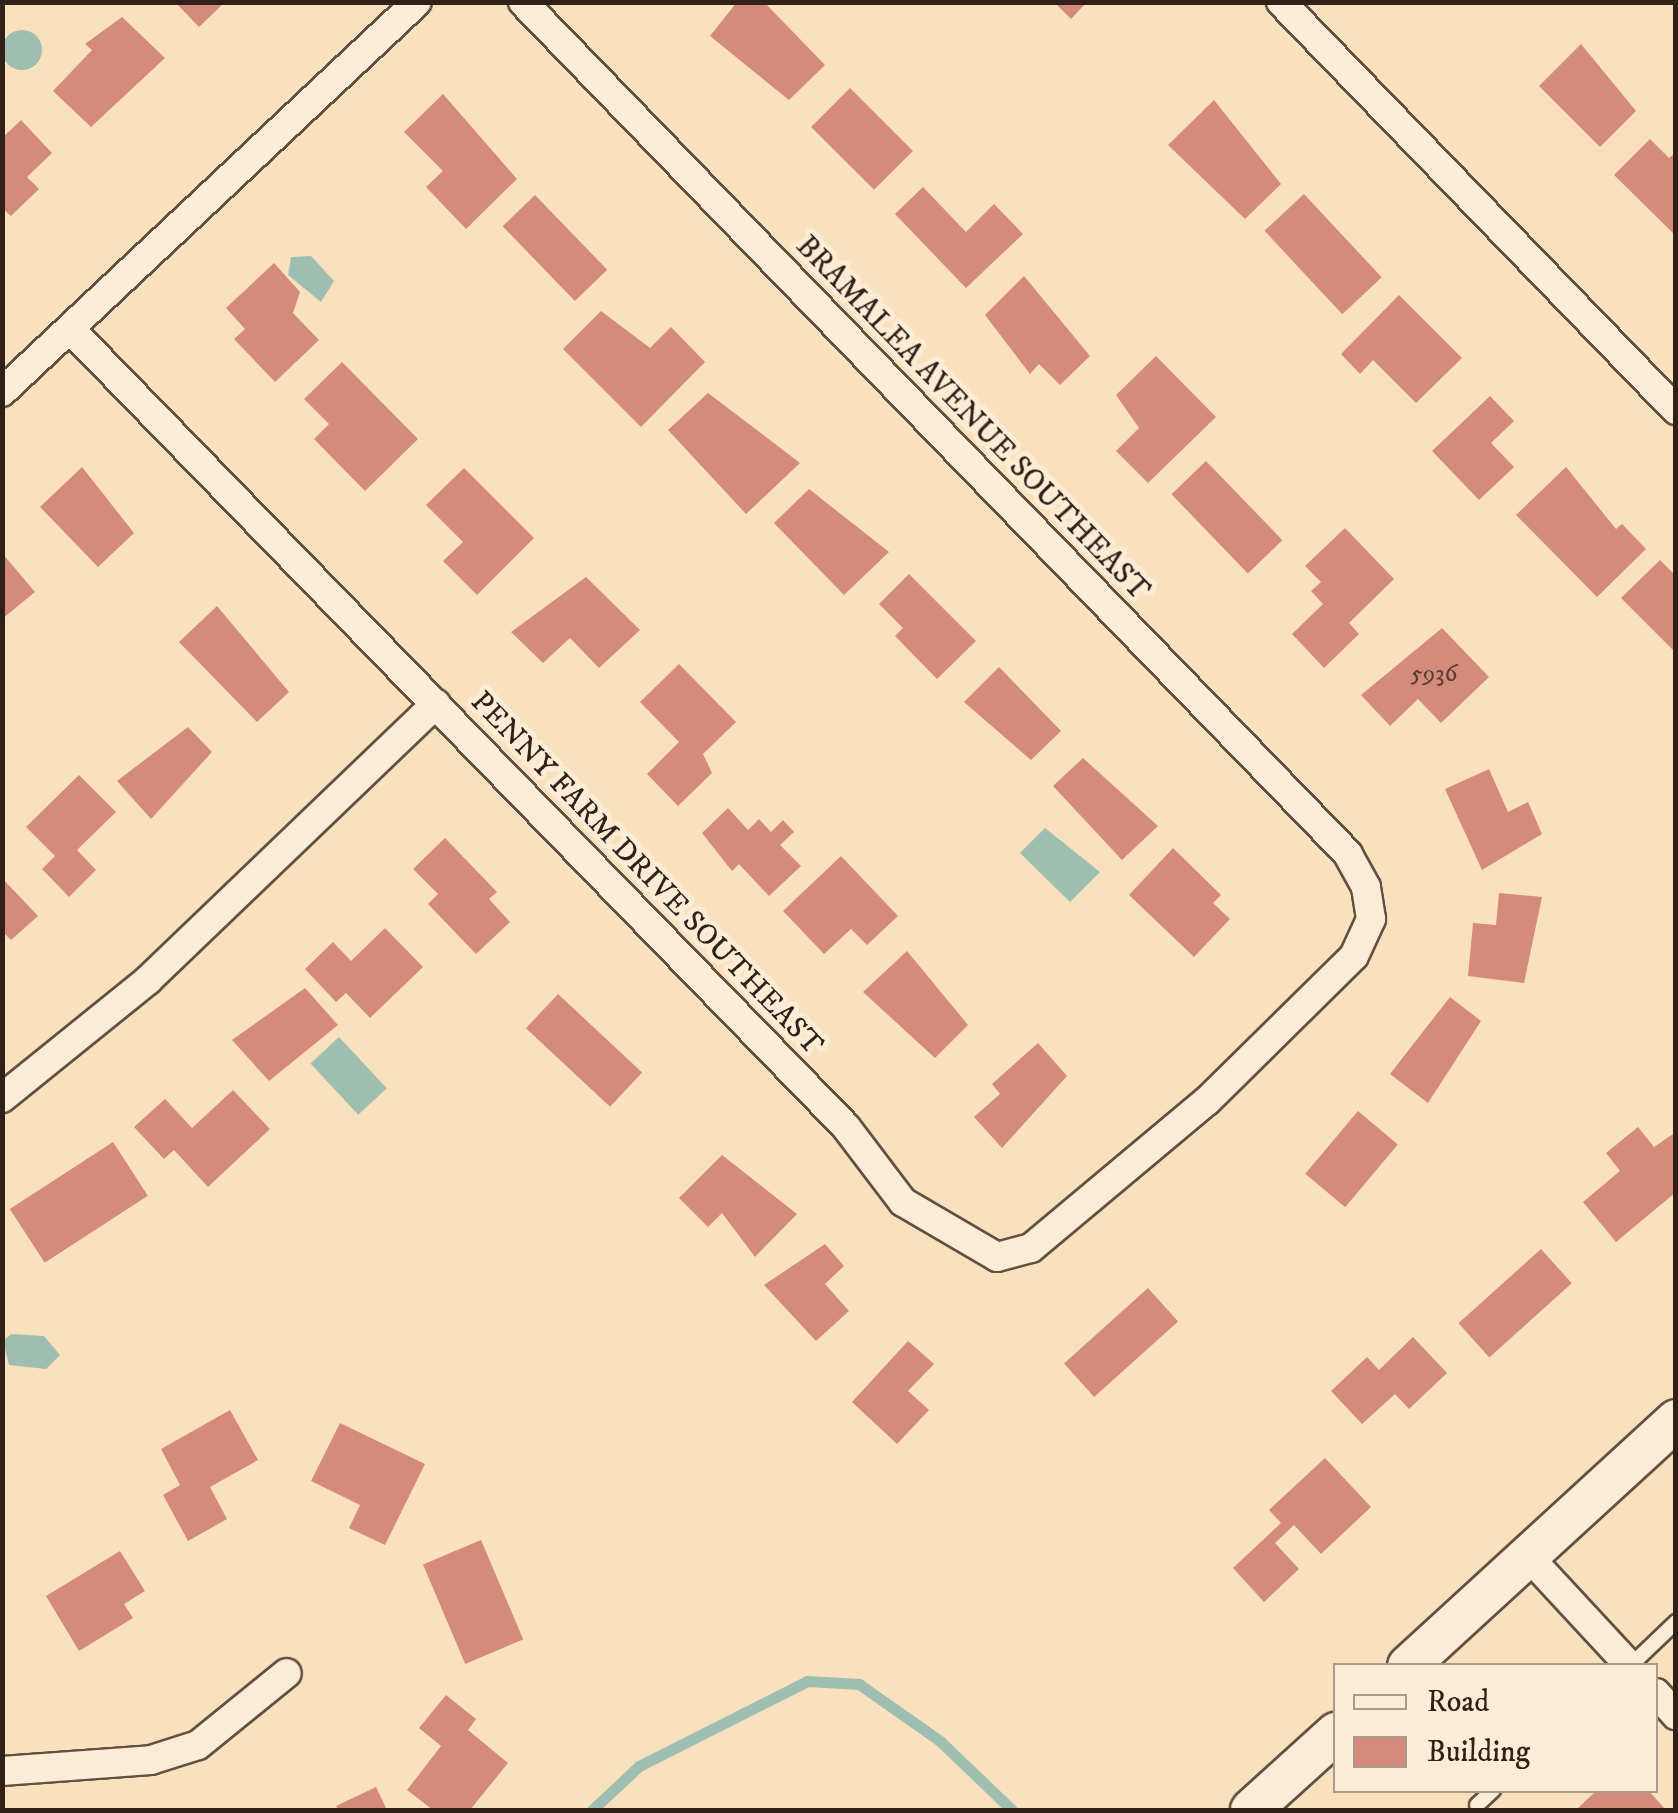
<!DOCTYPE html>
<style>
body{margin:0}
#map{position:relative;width:1678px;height:1813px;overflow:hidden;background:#fae1be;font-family:"IM FELL DW Pica",serif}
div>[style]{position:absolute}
.water>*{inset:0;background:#9ebeb1;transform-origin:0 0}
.round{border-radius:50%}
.stream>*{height:11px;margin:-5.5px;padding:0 5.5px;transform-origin:5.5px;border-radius:5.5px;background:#9ebeb1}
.building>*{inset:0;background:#d48b7b;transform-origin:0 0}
.roads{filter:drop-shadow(2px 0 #625042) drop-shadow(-2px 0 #625042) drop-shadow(0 2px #625042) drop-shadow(0 -2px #625042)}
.service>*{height:14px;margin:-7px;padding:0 7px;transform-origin:7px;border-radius:7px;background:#fcecd5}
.minor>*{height:28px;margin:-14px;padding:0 14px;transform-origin:14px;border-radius:14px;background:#fcecd5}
.secondary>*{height:40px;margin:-20px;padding:0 20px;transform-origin:20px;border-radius:20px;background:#fcecd5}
span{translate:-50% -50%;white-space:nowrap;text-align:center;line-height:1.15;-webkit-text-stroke:10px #fcecd5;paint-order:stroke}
.number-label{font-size:25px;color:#593b31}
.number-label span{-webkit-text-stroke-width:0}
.street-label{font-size:30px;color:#302018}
.frame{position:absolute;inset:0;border:5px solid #302018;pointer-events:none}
.legend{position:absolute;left:1333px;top:1663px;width:325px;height:130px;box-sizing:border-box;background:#fcecd5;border:2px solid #aa9a89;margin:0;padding:12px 18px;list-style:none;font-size:30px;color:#302018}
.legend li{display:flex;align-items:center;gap:20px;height:50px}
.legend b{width:50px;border:2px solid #aa9a89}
</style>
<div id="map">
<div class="water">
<div class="round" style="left:2px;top:30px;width:40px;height:40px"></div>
<div style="clip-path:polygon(311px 256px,334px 281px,321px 302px,288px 275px,291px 257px)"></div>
<div style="clip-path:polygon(1045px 828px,1100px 872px,1070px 902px,1020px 853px)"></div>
<div style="left:339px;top:1037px;width:70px;height:39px;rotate:47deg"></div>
<div style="clip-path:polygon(11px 1334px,44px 1336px,60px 1355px,46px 1369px,9px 1365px,3px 1341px)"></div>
</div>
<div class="stream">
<div style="left:592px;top:1810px;width:64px;rotate:-43.1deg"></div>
<div style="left:639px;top:1766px;width:188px;rotate:-26.8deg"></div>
<div style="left:807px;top:1681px;width:52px;rotate:3.3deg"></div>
<div style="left:859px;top:1684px;width:99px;rotate:35.1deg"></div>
<div style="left:940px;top:1741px;width:100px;rotate:43.8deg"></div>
</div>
<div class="building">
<div style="clip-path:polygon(175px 2px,225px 2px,199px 27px)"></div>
<div style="clip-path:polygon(737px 2px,764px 2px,825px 65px,789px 100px,710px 36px)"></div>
<div style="clip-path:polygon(1054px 2px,1087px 2px,1071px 19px)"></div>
<div style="clip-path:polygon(122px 17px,165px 58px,91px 127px,53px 91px,92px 50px,85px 44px)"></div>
<div style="clip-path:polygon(1581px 44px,1636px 111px,1600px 147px,1539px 86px)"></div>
<div style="left:850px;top:88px;width:89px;height:55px;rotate:45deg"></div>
<div style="clip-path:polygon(443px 94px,517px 179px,466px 229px,426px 187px,443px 171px,404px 132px)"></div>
<div style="clip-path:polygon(1214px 100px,1281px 184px,1245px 219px,1168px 145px)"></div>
<div style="clip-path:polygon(21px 120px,52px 153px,27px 177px,39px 189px,11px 216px,2px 208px,2px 138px)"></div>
<div style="clip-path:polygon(1650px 139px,1669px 158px,1676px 152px,1676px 236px,1614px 175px)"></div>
<div style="clip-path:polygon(923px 187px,966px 232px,994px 204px,1023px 234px,966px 288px,895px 214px)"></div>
<div style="left:1304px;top:194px;width:114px;height:54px;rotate:47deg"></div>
<div style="left:535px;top:195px;width:104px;height:45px;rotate:46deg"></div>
<div style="clip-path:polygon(274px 263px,300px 292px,293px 313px,319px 340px,275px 382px,234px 339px,245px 329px,226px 308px)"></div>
<div style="clip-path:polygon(1024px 276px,1090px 356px,1060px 385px,1039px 364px,1030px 374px,985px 315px)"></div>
<div style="clip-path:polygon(1399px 295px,1462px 358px,1416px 403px,1373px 360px,1360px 374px,1341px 354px)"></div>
<div style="clip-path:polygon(601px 311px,650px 348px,671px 327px,705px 362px,641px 427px,563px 349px)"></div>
<div style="clip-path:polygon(1156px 356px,1216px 417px,1148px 483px,1116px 451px,1139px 428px,1116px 395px)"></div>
<div style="clip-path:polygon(342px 362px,418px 439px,365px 491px,314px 439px,329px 424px,304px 399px)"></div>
<div style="clip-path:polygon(708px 393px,800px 463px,746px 514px,668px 430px)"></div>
<div style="clip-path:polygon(1490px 396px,1514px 421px,1491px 443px,1514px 467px,1479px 500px,1432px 451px)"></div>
<div style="left:1206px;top:461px;width:110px;height:48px;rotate:46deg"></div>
<div style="clip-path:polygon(82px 467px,134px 533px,98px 567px,40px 507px)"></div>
<div style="clip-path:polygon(1566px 467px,1616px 529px,1622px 524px,1646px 549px,1597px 597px,1516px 515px)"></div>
<div style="clip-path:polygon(464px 468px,534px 538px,477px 595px,443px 561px,463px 542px,426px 505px)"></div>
<div style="clip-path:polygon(809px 489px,889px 552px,844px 595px,774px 523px)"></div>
<div style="clip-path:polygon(1345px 528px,1394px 579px,1349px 623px,1359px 634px,1324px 668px,1292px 634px,1323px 604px,1311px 591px,1321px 582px,1305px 566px)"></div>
<div style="clip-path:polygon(2px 553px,35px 592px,2px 619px)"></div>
<div style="clip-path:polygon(1660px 560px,1676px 576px,1676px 653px,1621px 598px)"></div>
<div style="clip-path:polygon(909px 574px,976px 641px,937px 679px,895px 636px,903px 628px,879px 604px)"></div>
<div style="clip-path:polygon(586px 577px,640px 630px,599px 668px,570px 638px,543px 663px,511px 632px)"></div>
<div style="clip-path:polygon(217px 606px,289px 692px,257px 722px,179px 642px)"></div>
<div style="clip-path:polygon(1442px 628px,1489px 677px,1441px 723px,1418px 699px,1390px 726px,1361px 695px)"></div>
<div style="clip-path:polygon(679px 664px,736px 722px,703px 754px,712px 773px,678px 806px,647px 774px,679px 742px,640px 702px)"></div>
<div style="clip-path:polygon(999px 667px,1061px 731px,1031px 760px,964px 702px)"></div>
<div style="clip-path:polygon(188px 727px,212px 752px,151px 819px,117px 781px)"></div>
<div style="clip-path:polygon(1083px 758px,1158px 826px,1122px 860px,1053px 786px)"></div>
<div style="clip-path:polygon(1489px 769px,1508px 812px,1528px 802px,1542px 834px,1482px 870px,1445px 789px)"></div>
<div style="clip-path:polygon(79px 775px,116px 812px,77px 850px,96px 870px,69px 897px,42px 869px,55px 856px,26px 827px)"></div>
<div style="clip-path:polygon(728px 808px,748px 830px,759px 819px,771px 832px,783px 820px,794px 832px,780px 845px,801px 866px,769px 896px,739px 864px,732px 871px,702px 833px)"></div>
<div style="clip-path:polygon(445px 838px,497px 892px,489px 899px,510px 922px,476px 954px,428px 904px,438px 894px,413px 869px)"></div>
<div style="clip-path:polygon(1173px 848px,1221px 895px,1213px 903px,1230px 919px,1194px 957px,1129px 895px)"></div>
<div style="clip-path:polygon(841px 856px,898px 916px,867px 945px,851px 929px,824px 954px,783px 911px)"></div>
<div style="clip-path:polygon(2px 878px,38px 916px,11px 940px,2px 931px)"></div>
<div style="clip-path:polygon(1499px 893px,1542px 897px,1524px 983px,1468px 976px,1473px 923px,1496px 925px)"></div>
<div style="clip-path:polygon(385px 928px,423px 967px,370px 1018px,346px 993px,336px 1002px,305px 969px,333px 942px,351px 961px)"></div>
<div style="clip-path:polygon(907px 951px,968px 1025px,935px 1058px,863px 992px)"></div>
<div style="clip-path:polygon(305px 988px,338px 1025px,269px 1081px,232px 1040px)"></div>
<div style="left:558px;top:994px;width:115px;height:47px;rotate:43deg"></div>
<div style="clip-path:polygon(1450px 997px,1481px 1021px,1428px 1103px,1390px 1074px)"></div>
<div style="clip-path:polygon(1038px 1043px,1067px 1076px,1002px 1148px,974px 1117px,1000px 1094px,992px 1084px)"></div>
<div style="clip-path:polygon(233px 1090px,270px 1129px,208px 1187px,174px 1150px,164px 1159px,134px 1127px,165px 1099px,192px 1128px)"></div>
<div style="left:1358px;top:1111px;width:52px;height:82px;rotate:40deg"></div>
<div style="clip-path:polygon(1638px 1127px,1654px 1147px,1676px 1132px,1676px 1192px,1616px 1242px,1583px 1202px,1620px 1171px,1606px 1153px)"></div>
<div style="left:113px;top:1142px;width:64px;height:123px;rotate:57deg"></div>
<div style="clip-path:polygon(722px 1155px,797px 1214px,755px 1257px,722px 1213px,708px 1227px,679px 1198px)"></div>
<div style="clip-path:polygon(825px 1244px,844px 1266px,825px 1284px,849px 1311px,816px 1341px,764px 1285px)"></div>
<div style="left:1541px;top:1249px;width:46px;height:111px;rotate:48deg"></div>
<div style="left:1148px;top:1288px;width:45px;height:113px;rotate:48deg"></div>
<div style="clip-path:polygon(1413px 1337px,1447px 1373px,1409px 1409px,1395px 1394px,1362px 1424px,1331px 1391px,1367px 1357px,1379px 1370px)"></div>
<div style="clip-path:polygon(908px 1341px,934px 1364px,908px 1391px,929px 1410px,897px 1444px,852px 1402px)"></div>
<div style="clip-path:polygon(230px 1410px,258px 1460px,210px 1487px,227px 1519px,188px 1541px,163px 1495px,180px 1485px,161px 1449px)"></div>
<div style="clip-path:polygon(340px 1423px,425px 1464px,385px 1545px,349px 1528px,360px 1505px,311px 1481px)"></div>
<div style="clip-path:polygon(1325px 1458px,1371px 1507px,1321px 1554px,1294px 1525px,1275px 1543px,1299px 1569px,1264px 1602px,1233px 1568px,1281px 1523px,1269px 1510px)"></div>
<div style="left:481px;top:1540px;width:108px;height:63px;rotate:67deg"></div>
<div style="clip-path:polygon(120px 1551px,145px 1591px,124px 1604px,133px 1618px,79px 1651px,46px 1596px)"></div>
<div style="clip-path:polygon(446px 1695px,476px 1719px,468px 1730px,508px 1763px,470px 1810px,433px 1810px,407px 1790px,441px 1746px,419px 1728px)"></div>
<div style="clip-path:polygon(376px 1787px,387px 1810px,338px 1810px,336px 1806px)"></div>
<div style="clip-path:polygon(1597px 1790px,1648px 1790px,1666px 1810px,1576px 1810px)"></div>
</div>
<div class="roads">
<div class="service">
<div style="left:1630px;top:1666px;width:64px;rotate:-43.7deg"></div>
<div style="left:1477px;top:1805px;width:22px;rotate:-43deg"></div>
</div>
<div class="minor">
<div style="left:1281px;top:2px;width:568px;rotate:45.93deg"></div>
<div style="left:73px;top:332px;width:1109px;rotate:45.8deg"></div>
<div style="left:846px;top:1127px;width:94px;rotate:52.8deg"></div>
<div style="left:903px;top:1202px;width:109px;rotate:30.3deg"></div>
<div style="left:997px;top:1257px;width:35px;rotate:-15deg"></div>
<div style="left:1031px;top:1248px;width:229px;rotate:-39.9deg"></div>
<div style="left:1207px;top:1101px;width:206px;rotate:-44.6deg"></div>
<div style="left:1354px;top:956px;width:41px;rotate:-65.3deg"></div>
<div style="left:1371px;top:919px;width:32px;rotate:-99deg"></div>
<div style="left:1366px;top:887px;width:38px;rotate:-119deg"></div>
<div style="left:1348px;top:854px;width:1186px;rotate:-134.08deg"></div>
<div style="left:2px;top:392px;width:569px;rotate:-43.22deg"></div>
<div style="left:2px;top:1098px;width:188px;rotate:-38.9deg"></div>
<div style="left:148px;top:980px;width:399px;rotate:-43.8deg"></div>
<div style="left:1528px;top:1556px;width:150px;rotate:47.2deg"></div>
<div style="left:1656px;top:1693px;width:30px;rotate:48deg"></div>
<div style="left:2px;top:1771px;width:149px;rotate:-4.2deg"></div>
<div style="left:151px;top:1760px;width:49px;rotate:-17.7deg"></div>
<div style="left:198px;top:1745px;width:114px;rotate:-39deg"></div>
</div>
<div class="secondary">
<div style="left:1408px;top:1666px;width:364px;rotate:-42.5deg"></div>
<div style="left:1251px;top:1810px;width:115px;rotate:-42.2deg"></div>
</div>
</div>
<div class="number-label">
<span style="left:1434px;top:674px">5936</span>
</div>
<div class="street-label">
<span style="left:972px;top:419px;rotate:46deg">BRAMALEA AVENUE SOUTHEAST</span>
<span style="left:646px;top:874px;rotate:46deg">PENNY FARM DRIVE SOUTHEAST</span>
</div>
<div class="frame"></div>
<ul class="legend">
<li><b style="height:12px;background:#fcecd5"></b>Road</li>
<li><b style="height:28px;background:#d48b7b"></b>Building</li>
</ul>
</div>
